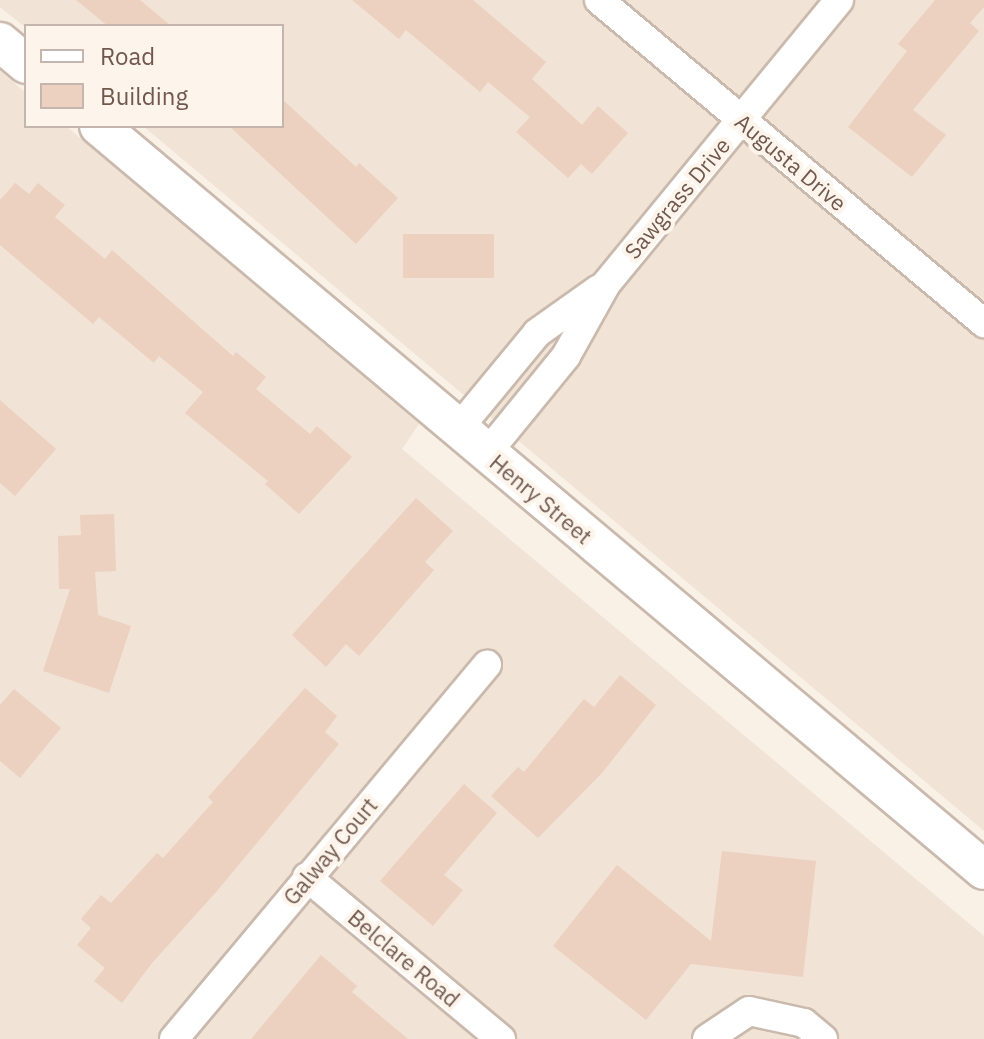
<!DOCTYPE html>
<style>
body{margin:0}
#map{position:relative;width:984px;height:1039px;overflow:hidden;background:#faf1e6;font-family:"IBM Plex Sans",sans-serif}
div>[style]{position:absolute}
.residential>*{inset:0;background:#f1e3d5}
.building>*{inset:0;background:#ecd0c0;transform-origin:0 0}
.roads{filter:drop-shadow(2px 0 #cab9ad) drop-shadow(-2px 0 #cab9ad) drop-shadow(0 2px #cab9ad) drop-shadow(0 -2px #cab9ad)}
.street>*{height:28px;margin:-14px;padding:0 14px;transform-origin:14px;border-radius:14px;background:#fff}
.secondary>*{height:38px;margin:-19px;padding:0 19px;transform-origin:19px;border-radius:19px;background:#fff}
span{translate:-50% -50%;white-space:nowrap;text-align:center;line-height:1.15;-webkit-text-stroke:8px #fdf5ec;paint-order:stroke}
.street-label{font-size:22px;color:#70584e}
.legend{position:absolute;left:24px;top:24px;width:260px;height:104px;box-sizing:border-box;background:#fdf5ec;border:2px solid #c5b6ad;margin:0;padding:10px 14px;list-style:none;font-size:24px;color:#70584e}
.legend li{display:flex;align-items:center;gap:16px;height:40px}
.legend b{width:40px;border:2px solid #c5b6ad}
</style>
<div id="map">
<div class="residential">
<div style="clip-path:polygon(0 0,984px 0,984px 831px,143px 126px,282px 126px,282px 26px,26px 28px,0 7px)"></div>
<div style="clip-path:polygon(0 71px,26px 93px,26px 126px,66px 126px,419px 424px,402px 449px,984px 936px,984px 1039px,0 1039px)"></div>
</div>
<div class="building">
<div style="clip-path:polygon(76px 0,140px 0,171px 26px,108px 26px)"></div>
<div style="clip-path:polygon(352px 0,473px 0,546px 62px,532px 79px,582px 125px,598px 106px,628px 133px,592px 174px,581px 164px,568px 178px,516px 132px,530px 117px,488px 82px,480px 92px,406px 30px,399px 39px)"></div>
<div style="clip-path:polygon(935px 0,984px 0,984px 7px,970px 23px,979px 31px,913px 110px,946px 135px,912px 177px,848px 127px,907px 51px,898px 44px)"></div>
<div style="clip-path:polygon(282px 99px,356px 167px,359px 163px,398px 198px,356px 244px,229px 126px,282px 126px)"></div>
<div style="clip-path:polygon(15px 183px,29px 194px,38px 183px,65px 205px,55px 217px,105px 259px,112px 250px,233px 356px,236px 352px,266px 377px,256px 389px,310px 434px,317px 426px,352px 457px,299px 514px,265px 484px,268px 481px,185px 413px,203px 392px,159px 356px,154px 363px,99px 317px,93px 324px,0 245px,0 200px)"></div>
<div style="left:494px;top:234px;width:44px;height:91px;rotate:90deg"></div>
<div style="clip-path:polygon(0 400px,56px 449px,15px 496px,0 483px)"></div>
<div style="clip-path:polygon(416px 498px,453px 531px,425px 562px,434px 570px,359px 656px,346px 644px,326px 667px,292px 635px)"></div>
<div style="clip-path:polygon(114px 514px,116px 571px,95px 572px,98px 615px,131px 626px,109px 693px,43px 671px,70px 589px,59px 589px,58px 536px,81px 535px,80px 515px)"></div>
<div style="clip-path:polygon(620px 675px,656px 705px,602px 773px,538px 838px,491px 796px,518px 767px,524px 772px,584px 699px,594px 707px)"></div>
<div style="clip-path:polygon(305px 688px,337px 716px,325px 732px,339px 744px,217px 891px,152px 963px,122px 1003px,94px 981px,105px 968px,77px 945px,91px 928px,81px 919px,101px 895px,111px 903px,157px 853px,163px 858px,213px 802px,208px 797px)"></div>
<div style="clip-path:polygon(14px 689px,61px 728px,20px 778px,0 761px,0 705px)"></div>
<div style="clip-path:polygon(464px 784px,497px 813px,444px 875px,463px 890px,433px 926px,380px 881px)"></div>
<div style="clip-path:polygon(722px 851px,816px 861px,803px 977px,691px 964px,646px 1020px,553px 946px,617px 865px,711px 941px)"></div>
<div style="clip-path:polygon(321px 955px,357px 986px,352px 992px,408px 1039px,251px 1039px)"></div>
</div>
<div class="roads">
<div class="street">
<div style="left:599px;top:0;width:503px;rotate:40deg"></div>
<div style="left:458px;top:429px;width:124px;rotate:-50.5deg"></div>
<div style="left:537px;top:333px;width:76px;rotate:-35.4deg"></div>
<div style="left:487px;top:453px;width:125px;rotate:-50.8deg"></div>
<div style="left:566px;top:356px;width:82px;rotate:-60.9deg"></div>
<div style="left:606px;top:284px;width:367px;rotate:-50.6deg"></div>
<div style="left:307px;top:877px;width:253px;rotate:39.9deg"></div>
<div style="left:174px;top:1039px;width:488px;rotate:-50.1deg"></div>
<div style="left:707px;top:1039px;width:50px;rotate:-33.7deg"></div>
<div style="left:749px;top:1011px;width:56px;rotate:12.3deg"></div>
<div style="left:804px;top:1023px;width:25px;rotate:40deg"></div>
</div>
<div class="secondary">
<div style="left:0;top:42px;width:34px;rotate:40deg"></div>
<div style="left:99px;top:126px;width:1156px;rotate:40.05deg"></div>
</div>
</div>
<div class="street-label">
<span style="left:791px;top:162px;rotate:40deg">Augusta Drive</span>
<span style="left:677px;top:198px;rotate:-50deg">Sawgrass Drive</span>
<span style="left:541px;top:499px;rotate:40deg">Henry Street</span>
<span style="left:330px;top:851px;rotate:-50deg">Galway Court</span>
<span style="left:404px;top:958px;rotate:40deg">Belclare Road</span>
</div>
<ul class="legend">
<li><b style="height:10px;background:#fff"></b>Road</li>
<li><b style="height:22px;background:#ecd0c0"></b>Building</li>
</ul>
</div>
